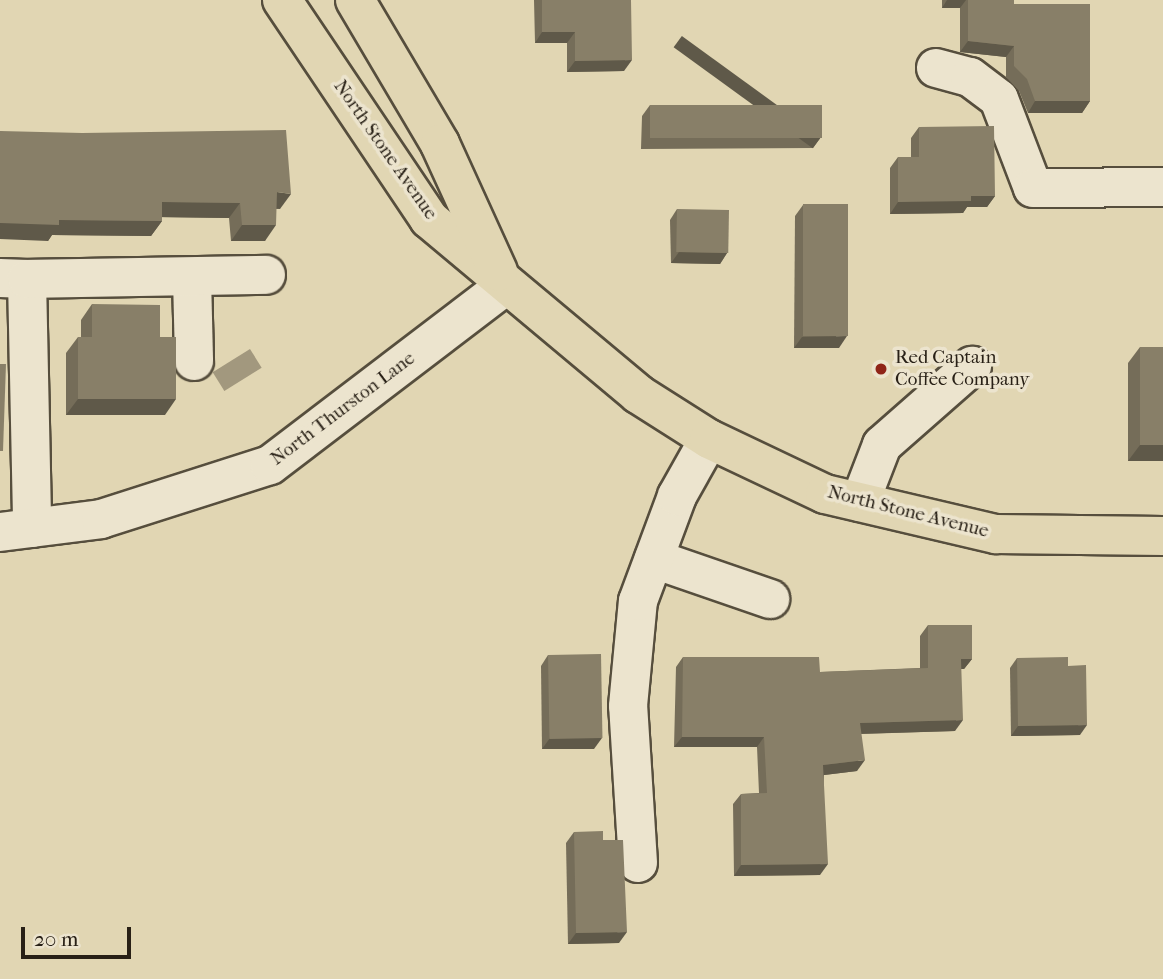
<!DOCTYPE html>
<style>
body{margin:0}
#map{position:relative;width:1163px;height:979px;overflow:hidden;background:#e1d6b3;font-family:"IM FELL French Canon",serif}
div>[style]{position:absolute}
.water>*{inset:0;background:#a2987e;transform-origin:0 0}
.roads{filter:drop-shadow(2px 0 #564e3d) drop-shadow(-2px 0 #564e3d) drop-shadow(0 2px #564e3d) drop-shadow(0 -2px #564e3d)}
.minor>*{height:38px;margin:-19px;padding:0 19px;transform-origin:19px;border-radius:19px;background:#ece4ce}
.major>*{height:38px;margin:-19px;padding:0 19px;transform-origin:19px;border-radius:19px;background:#e1d6b3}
.wall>*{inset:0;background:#756d59}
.shaded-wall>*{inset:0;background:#5f5949;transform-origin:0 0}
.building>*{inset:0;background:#887f68;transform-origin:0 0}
.dots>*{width:19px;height:19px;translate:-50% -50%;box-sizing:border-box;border:4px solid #ece4ce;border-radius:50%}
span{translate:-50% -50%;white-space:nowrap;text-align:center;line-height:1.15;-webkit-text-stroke:7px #ece4ce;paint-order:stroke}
.street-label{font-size:19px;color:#282016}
.poi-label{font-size:19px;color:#282016}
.left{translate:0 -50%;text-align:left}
.scale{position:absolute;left:21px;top:927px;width:110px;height:32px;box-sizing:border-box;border:4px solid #282016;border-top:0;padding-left:9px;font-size:21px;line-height:24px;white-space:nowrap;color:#282016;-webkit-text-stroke:5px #ece4ce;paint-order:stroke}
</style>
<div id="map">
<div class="water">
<div style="left:250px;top:349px;width:22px;height:44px;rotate:58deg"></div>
</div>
<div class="roads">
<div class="minor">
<div style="left:936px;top:68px;width:35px;rotate:15deg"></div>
<div style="left:970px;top:77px;width:36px;rotate:37deg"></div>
<div style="left:999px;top:99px;width:95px;rotate:69.1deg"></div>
<div style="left:1033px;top:188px;width:130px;rotate:-0.4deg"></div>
<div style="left:192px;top:277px;width:84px;rotate:88.6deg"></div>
<div style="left:0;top:278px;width:27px;rotate:2deg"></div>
<div style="left:27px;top:279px;width:249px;rotate:88.8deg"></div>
<div style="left:27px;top:279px;width:239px;rotate:-1deg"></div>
<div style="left:860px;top:502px;width:61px;rotate:-68.9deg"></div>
<div style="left:882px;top:445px;width:120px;rotate:-41.3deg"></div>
<div style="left:0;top:532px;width:102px;rotate:-7.3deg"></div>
<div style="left:101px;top:519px;width:177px;rotate:-17.7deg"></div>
<div style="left:270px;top:465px;width:295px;rotate:-37.3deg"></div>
<div style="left:654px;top:559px;width:123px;rotate:19deg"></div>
<div style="left:638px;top:863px;width:157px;rotate:-93.6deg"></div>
<div style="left:628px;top:706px;width:105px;rotate:-84.6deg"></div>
<div style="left:638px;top:601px;width:112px;rotate:-69.6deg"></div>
<div style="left:677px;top:496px;width:65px;rotate:-60.7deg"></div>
</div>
<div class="major">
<div style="left:282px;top:0;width:264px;rotate:56.1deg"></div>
<div style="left:429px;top:219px;width:273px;rotate:39.9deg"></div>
<div style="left:638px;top:394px;width:84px;rotate:32.4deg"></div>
<div style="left:709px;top:439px;width:128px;rotate:25.4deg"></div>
<div style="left:825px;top:494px;width:176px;rotate:13.2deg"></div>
<div style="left:996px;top:534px;width:167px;rotate:0.7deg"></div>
<div style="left:355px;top:0;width:167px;rotate:59.4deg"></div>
<div style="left:440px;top:144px;width:140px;rotate:65.5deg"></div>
</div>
</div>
<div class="wall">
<div style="clip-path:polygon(534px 0,631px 0,624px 71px,567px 72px,567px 43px,535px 43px)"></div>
<div style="clip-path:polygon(942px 0,1014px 0,1014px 4px,1090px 101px,1082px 113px,1028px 113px,1019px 91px,1006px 77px,1006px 57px,960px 52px,960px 8px,942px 8px)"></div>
<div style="clip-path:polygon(650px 105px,821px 137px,813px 148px,641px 149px,642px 116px)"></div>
<div style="clip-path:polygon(919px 127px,995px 196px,987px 207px,967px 207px,963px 213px,890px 214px,890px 168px,898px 157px,911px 157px,911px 138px)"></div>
<div style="clip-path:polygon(0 131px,280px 209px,276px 209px,265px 241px,231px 241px,229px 218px,162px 217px,162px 221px,151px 236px,52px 235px,48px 241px)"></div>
<div style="clip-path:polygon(803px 205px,839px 348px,794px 348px,795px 216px)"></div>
<div style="clip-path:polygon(677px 209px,727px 253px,720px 264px,671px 263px,670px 220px)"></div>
<div style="clip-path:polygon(92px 304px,160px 337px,165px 415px,66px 415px,66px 353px,78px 337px,81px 337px,81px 320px)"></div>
<div style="clip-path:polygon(1140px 347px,1163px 461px,1128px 461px,1128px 363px)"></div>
<div style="clip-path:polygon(928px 625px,972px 659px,964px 669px,961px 669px,955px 731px,861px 734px,857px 771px,824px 775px,820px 875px,734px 876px,733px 804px,741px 794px,759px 793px,757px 747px,674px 747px,676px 667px,683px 657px,820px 672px,920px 668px,920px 636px)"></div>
<div style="clip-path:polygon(548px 655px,594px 749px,542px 749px,541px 666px)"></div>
<div style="clip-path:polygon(1017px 658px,1068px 666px,1080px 735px,1011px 736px,1010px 668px)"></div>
<div style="clip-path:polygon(574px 832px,603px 840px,619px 943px,568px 944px,566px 843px)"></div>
</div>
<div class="shaded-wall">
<div style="clip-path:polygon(947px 0,966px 0,960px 8px,942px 8px)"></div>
<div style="clip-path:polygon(542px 32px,575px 32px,567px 43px,535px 43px)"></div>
<div style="clip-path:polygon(968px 41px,1014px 46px,1006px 57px,960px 52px)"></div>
<div style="clip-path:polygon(632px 60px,624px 71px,567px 72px,575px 61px)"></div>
<div style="clip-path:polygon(1035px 101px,1090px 101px,1082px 113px,1028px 113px)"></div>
<div style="left:821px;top:137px;width:14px;height:172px;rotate:126deg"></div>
<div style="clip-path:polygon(277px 192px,291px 194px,280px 209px,266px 208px)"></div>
<div style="clip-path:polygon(971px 196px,995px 196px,987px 207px,967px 207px,963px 213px,890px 214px,898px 202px)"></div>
<div style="clip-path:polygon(162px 202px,240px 203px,229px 218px,151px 217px)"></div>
<div style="clip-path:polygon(59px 220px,162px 221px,151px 236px,52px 235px,48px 241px,0 239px,0 223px)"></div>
<div style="clip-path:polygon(242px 225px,276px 225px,265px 241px,231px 241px)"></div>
<div style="clip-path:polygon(679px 252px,727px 253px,720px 264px,671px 263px)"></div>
<div style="clip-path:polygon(847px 336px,839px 348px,794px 348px,802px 337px)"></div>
<div style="clip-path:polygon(78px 399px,176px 399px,165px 415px,66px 415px)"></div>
<div style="clip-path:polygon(1140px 445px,1163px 445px,1163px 461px,1128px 461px)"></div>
<div style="clip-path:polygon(961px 659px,972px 659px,964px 669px,954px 669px)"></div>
<div style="clip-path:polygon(963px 720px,955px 731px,853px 734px,860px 723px)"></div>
<div style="clip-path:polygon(1087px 725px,1080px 735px,1011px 736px,1018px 726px)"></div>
<div style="clip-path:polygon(682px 737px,764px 737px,757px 747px,674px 747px)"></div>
<div style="clip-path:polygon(550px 738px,602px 738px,594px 749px,542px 749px)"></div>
<div style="clip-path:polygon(865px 760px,857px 771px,816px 776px,823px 765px)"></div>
<div style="clip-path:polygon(828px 864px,820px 875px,734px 876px,741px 865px)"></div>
<div style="clip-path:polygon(627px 932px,619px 943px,568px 944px,576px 933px)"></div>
</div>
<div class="building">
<div style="clip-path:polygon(542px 0,631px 0,632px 60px,575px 61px,575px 32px,542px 32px)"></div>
<div style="clip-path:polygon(968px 0,1014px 0,1014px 4px,1090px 4px,1090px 101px,1035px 101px,1027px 79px,1014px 66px,1014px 46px,968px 41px)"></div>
<div style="left:650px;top:105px;width:172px;height:33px"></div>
<div style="clip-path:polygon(994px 126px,995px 196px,971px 196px,971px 201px,898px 202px,898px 157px,919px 157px,919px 127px)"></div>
<div style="clip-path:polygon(286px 130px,291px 194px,277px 192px,276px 225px,242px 225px,240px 203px,162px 202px,162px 221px,59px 220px,59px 225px,0 223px,0 131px,82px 133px)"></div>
<div style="left:848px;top:204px;width:132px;height:45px;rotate:90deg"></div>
<div style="left:677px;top:209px;width:52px;height:43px;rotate:1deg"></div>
<div style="clip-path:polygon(92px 304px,160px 305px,160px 337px,176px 337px,176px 399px,78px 399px,78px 337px,92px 337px)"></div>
<div style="left:1140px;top:347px;width:23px;height:98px"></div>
<div style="clip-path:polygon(0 364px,6px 364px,3px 451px,0 451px)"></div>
<div style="clip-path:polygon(928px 625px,972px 625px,972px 659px,961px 659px,963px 720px,860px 723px,865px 760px,823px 765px,828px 864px,741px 865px,741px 794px,767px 793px,764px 737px,682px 737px,683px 657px,819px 657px,820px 672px,928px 668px)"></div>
<div style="left:601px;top:654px;width:84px;height:53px;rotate:89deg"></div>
<div style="clip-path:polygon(1068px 657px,1068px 666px,1086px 665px,1087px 725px,1018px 726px,1017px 658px)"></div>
<div style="clip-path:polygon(603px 831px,603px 840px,623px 840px,627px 932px,576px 933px,574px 832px)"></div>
</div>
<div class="dots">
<div style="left:881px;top:369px;background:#8f2418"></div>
</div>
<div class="street-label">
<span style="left:385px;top:150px;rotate:55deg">North Stone Avenue</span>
<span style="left:343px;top:409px;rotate:-37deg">North Thurston Lane</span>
<span style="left:908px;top:512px;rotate:14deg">North Stone Avenue</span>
</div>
<div class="poi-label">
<span class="left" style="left:895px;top:369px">Red Captain<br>Coffee Company</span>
</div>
<div class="scale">20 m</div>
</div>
